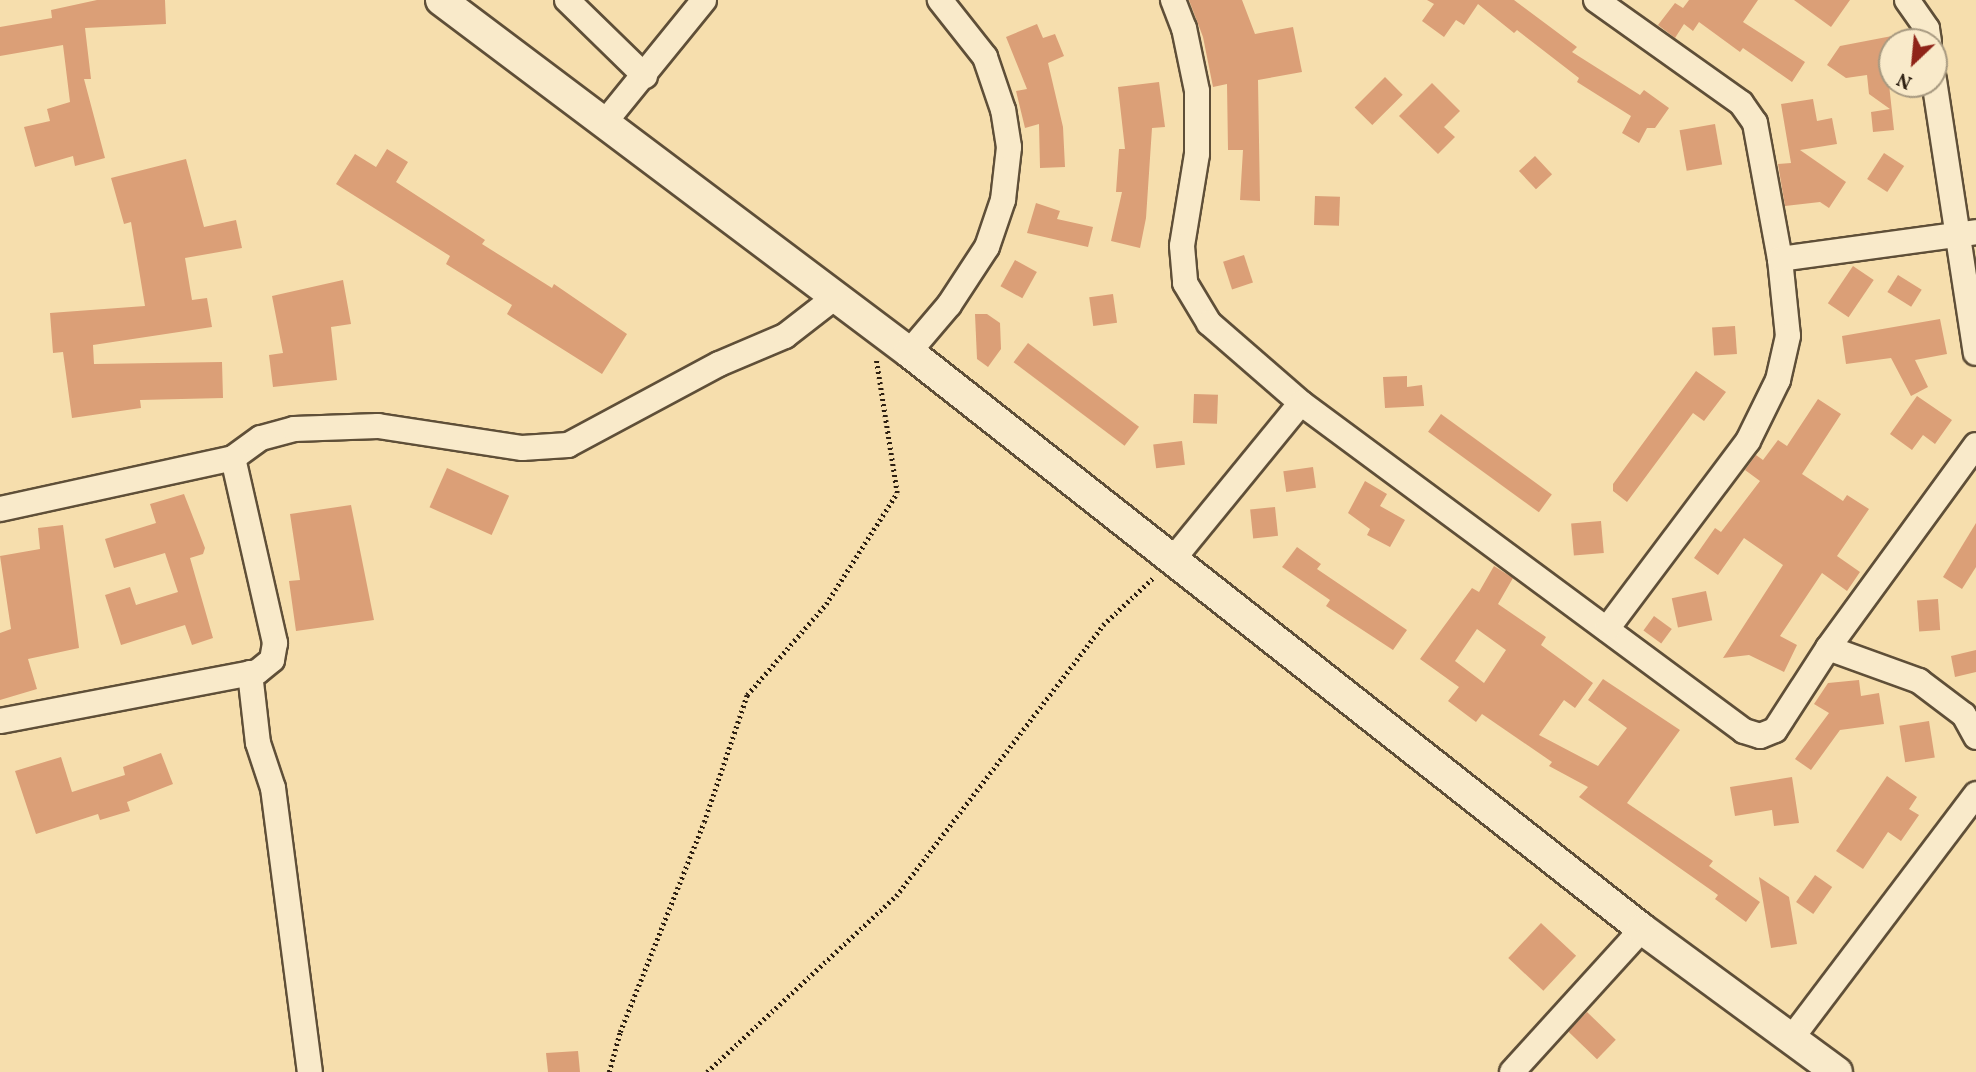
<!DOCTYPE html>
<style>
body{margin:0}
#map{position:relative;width:1976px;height:1072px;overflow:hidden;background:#f6dead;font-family:Vollkorn,serif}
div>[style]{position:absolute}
.building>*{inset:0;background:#db9f77;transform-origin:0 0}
.path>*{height:4.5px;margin-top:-2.25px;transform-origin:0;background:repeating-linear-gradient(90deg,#2d1f11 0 2px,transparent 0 5.5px)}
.roads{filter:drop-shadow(2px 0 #5f4f38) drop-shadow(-2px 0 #5f4f38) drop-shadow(0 2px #5f4f38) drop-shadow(0 -2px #5f4f38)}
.minor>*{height:24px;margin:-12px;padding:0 12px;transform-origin:12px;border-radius:12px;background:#f9eaca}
.tertiary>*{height:30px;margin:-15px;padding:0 15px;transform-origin:15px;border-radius:15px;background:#f9eaca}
span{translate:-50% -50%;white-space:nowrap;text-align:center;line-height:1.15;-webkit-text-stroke:5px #f9eaca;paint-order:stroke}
.north{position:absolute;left:1878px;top:28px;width:70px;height:70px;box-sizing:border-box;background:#f9eaca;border:2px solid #a79980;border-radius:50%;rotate:206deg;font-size:19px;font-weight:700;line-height:28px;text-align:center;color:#2d1f11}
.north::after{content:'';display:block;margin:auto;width:24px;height:32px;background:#8f2418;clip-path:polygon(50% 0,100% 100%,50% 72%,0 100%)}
</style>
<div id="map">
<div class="building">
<div style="clip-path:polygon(97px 0,165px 0,166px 24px,85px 28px,91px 79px,84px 79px,105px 158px,75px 166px,73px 156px,35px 167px,24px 127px,50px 121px,47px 109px,70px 102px,63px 45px,0 56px,0 27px,52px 18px,51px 10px)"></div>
<div style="clip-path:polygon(1189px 0,1242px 0,1255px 34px,1293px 27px,1302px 72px,1258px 80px,1260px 201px,1240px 200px,1243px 150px,1228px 150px,1227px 84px,1213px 87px,1203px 37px)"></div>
<div style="clip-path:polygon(1427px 0,1514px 0,1577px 47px,1572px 52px,1640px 95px,1644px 90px,1669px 108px,1655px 128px,1647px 128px,1639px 143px,1622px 133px,1631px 116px,1577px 82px,1579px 78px,1517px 30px,1514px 33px,1478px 4px,1464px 25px,1456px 20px,1444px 37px,1422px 21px,1434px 4px)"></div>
<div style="clip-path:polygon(1689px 0,1758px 0,1743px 22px,1805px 62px,1792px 82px,1743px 48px,1740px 52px,1699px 22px,1693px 31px,1684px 24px,1675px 38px,1658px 25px,1675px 3px,1683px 8px)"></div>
<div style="clip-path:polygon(1794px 0,1850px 0,1831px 27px)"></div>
<div style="clip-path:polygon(1037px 24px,1043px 38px,1055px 34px,1064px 56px,1048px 63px,1063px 127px,1065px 167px,1040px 168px,1039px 124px,1025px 128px,1016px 91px,1027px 89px,1006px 37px)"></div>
<div style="clip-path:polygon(1892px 36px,1892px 65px,1887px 66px,1894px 130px,1873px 132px,1871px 112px,1890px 109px,1869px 94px,1867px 75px,1846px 78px,1827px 65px,1840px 46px)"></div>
<div style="left:1385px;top:77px;width:25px;height:43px;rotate:45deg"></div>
<div style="clip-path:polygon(1159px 82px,1165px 127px,1152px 128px,1146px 218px,1140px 248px,1111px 241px,1122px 192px,1116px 192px,1119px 149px,1125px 149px,1118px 87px)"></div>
<div style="clip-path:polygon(1432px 83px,1460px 111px,1444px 127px,1455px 137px,1438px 154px,1399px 116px)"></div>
<div style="clip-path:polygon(1813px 99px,1817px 121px,1832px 118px,1837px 144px,1800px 150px,1846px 182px,1829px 208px,1820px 202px,1785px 206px,1778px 164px,1791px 163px,1781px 104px)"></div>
<div style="left:1715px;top:124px;width:41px;height:36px;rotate:80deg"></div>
<div style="clip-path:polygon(387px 149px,408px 162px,396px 182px,485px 240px,482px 244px,552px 288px,554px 284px,627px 334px,602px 374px,507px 314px,512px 305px,446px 264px,450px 256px,336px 184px,355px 154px,376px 167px)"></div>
<div style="left:1884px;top:153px;width:24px;height:31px;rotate:33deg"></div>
<div style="left:1535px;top:156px;width:25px;height:22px;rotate:47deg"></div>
<div style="clip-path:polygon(186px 159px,204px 227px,236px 220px,242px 248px,185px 258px,192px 300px,207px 298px,212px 327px,93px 345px,94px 364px,222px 362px,223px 398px,140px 400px,141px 408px,72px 418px,63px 352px,53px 353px,50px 313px,145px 306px,131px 222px,124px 224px,111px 178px)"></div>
<div style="left:1315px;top:196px;width:25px;height:29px;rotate:2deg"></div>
<div style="clip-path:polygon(1036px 203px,1060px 211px,1057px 219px,1093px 227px,1088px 247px,1027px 233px)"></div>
<div style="left:1244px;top:255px;width:29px;height:22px;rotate:72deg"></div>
<div style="left:1015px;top:260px;width:25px;height:30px;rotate:29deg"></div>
<div style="left:1853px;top:266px;width:25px;height:45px;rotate:34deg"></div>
<div style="left:1898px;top:275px;width:28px;height:20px;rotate:32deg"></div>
<div style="clip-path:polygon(343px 280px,351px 324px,331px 327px,337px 380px,273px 387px,269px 355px,283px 353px,272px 296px)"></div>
<div style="left:1113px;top:294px;width:29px;height:24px;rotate:82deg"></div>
<div style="clip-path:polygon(975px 314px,987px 314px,1000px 323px,1001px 349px,988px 367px,977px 359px)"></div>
<div style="clip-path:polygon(1940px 319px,1947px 354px,1915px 360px,1928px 387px,1911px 396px,1891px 358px,1846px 364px,1842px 336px)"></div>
<div style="left:1735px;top:326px;width:28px;height:23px;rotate:86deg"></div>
<div style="left:1028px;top:343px;width:139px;height:24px;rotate:37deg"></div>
<div style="clip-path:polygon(1696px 371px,1726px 392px,1704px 421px,1693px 413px,1627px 502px,1613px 491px,1613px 484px)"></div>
<div style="clip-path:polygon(1407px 376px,1407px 387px,1422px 385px,1424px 406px,1385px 408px,1383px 377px)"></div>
<div style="left:1194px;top:394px;width:24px;height:29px;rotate:2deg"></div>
<div style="clip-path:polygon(1917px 396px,1952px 420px,1935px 444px,1923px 435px,1912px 450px,1890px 434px)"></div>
<div style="clip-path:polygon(1818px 399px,1841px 414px,1802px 474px,1843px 501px,1847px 495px,1869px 509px,1837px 556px,1860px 572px,1847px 591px,1822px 573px,1780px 636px,1797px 645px,1784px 672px,1749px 655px,1723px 658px,1783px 565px,1744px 538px,1718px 575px,1694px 558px,1715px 528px,1721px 532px,1760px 481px,1745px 470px,1756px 455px,1763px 460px,1778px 440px,1787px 446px)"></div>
<div style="left:1441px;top:414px;width:137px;height:22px;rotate:36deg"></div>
<div style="left:1182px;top:441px;width:24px;height:29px;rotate:83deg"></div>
<div style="left:1313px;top:467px;width:21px;height:30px;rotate:82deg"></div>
<div style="left:447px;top:468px;width:68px;height:43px;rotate:24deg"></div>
<div style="clip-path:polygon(1365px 481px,1387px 494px,1380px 506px,1405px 520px,1390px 547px,1367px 535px,1370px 529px,1348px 513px)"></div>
<div style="clip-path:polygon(184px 494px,205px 548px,203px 554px,190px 558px,213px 638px,192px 645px,185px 625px,121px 645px,105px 595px,130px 587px,136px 605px,178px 592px,165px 553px,114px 568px,105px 539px,156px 523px,150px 504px)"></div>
<div style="clip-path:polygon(351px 505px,374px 620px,296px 631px,289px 581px,300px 580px,290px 514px)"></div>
<div style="left:1275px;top:507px;width:29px;height:25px;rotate:84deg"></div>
<div style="left:1601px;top:521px;width:32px;height:30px;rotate:85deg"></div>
<div style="clip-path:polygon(1976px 523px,1976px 567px,1962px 589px,1943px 577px)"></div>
<div style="clip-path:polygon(63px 525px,79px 648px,28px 659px,37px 689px,0 700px,0 633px,11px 629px,0 556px,40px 549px,38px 528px)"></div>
<div style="clip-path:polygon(1297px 547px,1321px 564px,1317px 569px,1407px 630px,1393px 650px,1326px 606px,1330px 600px,1282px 567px)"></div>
<div style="clip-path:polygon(evenodd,1494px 566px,1513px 578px,1498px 604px,1546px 637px,1541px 645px,1593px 683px,1575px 708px,1564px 700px,1539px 735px,1598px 766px,1627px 728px,1588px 700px,1603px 679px,1680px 730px,1627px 803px,1713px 861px,1709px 866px,1760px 902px,1746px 922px,1715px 899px,1718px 895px,1579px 797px,1588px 787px,1549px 766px,1552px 762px,1482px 714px,1476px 722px,1448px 701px,1459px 687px,1420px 659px,1472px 588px,1479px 592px,1494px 566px,1477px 629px,1506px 650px,1484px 683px,1455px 661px,1477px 629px)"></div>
<div style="left:1706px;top:591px;width:30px;height:35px;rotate:78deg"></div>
<div style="left:1938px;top:599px;width:31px;height:21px;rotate:86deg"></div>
<div style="left:1654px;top:616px;width:22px;height:18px;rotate:36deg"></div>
<div style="clip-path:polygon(1976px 650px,1976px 672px,1955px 677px,1951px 656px)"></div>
<div style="clip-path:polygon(1859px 680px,1861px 696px,1879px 693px,1884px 724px,1840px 730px,1811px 770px,1795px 759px,1829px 713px,1814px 704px,1828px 683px)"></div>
<div style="left:1929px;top:721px;width:37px;height:30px;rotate:81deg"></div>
<div style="clip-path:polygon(161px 753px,173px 784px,127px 802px,130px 811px,100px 820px,98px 814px,36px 834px,15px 771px,61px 757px,72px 792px,125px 775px,123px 767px)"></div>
<div style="clip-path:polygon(1887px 776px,1917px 797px,1909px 809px,1919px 815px,1901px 841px,1888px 832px,1863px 869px,1836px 851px)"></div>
<div style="clip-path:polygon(1792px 777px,1799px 823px,1774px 826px,1772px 810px,1735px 816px,1730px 787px)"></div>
<div style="left:1815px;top:875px;width:21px;height:33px;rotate:35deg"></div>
<div style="clip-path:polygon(1759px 877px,1789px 897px,1797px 944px,1771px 948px)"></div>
<div style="left:1541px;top:923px;width:48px;height:48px;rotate:43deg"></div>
<div style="left:1587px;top:1012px;width:40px;height:27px;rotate:44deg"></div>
<div style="clip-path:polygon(578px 1051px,580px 1072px,548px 1072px,546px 1053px)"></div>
</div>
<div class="path">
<div style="left:609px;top:1072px;width:41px;rotate:-74.6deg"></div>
<div style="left:620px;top:1032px;width:226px;rotate:-68.2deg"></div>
<div style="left:704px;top:822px;width:134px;rotate:-71.3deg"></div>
<div style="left:747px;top:695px;width:121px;rotate:-49deg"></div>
<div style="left:826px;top:604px;width:132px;rotate:-57.4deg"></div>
<div style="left:897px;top:493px;width:136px;rotate:-98.9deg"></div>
<div style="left:707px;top:1072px;width:258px;rotate:-43deg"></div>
<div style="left:896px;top:896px;width:341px;rotate:-52.6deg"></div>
<div style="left:1103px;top:625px;width:71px;rotate:-43.3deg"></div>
</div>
<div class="roads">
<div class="minor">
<div style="left:567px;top:0;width:109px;rotate:44.3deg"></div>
<div style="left:1173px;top:0;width:30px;rotate:69deg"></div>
<div style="left:1184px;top:28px;width:64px;rotate:78.3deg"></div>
<div style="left:1197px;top:91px;width:63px;rotate:90deg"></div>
<div style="left:1197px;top:154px;width:93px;rotate:99.3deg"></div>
<div style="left:1182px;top:246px;width:37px;rotate:85deg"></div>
<div style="left:1185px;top:283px;width:47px;rotate:59deg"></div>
<div style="left:1209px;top:323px;width:122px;rotate:41deg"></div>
<div style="left:1301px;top:403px;width:551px;rotate:36.52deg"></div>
<div style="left:1744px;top:731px;width:17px;rotate:17deg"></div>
<div style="left:1760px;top:736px;width:16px;rotate:-22deg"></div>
<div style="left:1775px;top:730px;width:98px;rotate:-57.1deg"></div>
<div style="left:1828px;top:648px;width:251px;rotate:-53.9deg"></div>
<div style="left:1596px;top:0;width:178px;rotate:35.4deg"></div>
<div style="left:1741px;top:103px;width:24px;rotate:55deg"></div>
<div style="left:1755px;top:123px;width:138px;rotate:79.6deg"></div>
<div style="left:1780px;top:259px;width:77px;rotate:84.1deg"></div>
<div style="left:1788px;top:336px;width:45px;rotate:102.8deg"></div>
<div style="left:1778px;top:380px;width:68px;rotate:116.2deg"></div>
<div style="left:1748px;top:441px;width:235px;rotate:126.9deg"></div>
<div style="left:1907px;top:0;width:35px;rotate:55deg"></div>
<div style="left:1927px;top:29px;width:13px;rotate:81deg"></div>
<div style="left:1934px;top:80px;width:276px;rotate:81.3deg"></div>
<div style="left:605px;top:122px;width:157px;rotate:-50.9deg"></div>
<div style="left:1780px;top:259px;width:198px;rotate:-7.8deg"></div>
<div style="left:909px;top:352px;width:62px;rotate:-49.6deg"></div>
<div style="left:949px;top:305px;width:69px;rotate:-56.8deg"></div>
<div style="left:987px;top:247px;width:50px;rotate:-71.2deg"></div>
<div style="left:1003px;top:200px;width:53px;rotate:-83.5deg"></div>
<div style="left:1009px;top:147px;width:37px;rotate:-99deg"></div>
<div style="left:1003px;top:110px;width:56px;rotate:-108.8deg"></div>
<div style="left:985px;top:57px;width:73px;rotate:-128.3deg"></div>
<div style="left:233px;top:458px;width:34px;rotate:-36deg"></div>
<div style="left:261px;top:438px;width:34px;rotate:-15deg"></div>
<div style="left:294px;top:429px;width:84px;rotate:-2deg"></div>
<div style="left:378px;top:426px;width:146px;rotate:8.7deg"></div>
<div style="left:522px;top:448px;width:46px;rotate:-3.7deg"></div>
<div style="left:568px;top:445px;width:171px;rotate:-28.2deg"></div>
<div style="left:719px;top:364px;width:72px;rotate:-23deg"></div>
<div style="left:785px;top:336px;width:62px;rotate:-37.8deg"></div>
<div style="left:0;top:509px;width:239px;rotate:-12.3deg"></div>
<div style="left:233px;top:458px;width:190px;rotate:77.2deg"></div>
<div style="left:275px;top:643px;width:17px;rotate:100deg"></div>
<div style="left:272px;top:660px;width:19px;rotate:141deg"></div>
<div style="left:257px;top:672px;width:262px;rotate:169.2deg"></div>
<div style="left:1174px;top:558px;width:200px;rotate:-50.7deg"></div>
<div style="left:1828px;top:648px;width:97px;rotate:19.9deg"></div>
<div style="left:1919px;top:681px;width:56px;rotate:37.1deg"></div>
<div style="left:1964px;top:715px;width:25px;rotate:61deg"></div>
<div style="left:250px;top:673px;width:70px;rotate:83.5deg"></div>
<div style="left:258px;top:743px;width:47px;rotate:71.6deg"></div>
<div style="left:273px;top:788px;width:286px;rotate:82.6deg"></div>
<div style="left:1791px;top:1039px;width:307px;rotate:-52.9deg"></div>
<div style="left:1512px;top:1072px;width:193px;rotate:-47.7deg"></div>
</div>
<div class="tertiary">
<div style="left:441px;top:0;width:586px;rotate:36.95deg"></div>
<div style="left:909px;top:352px;width:933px;rotate:38.21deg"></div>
<div style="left:1642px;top:929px;width:242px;rotate:36.3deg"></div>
</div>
</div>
<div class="north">N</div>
</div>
